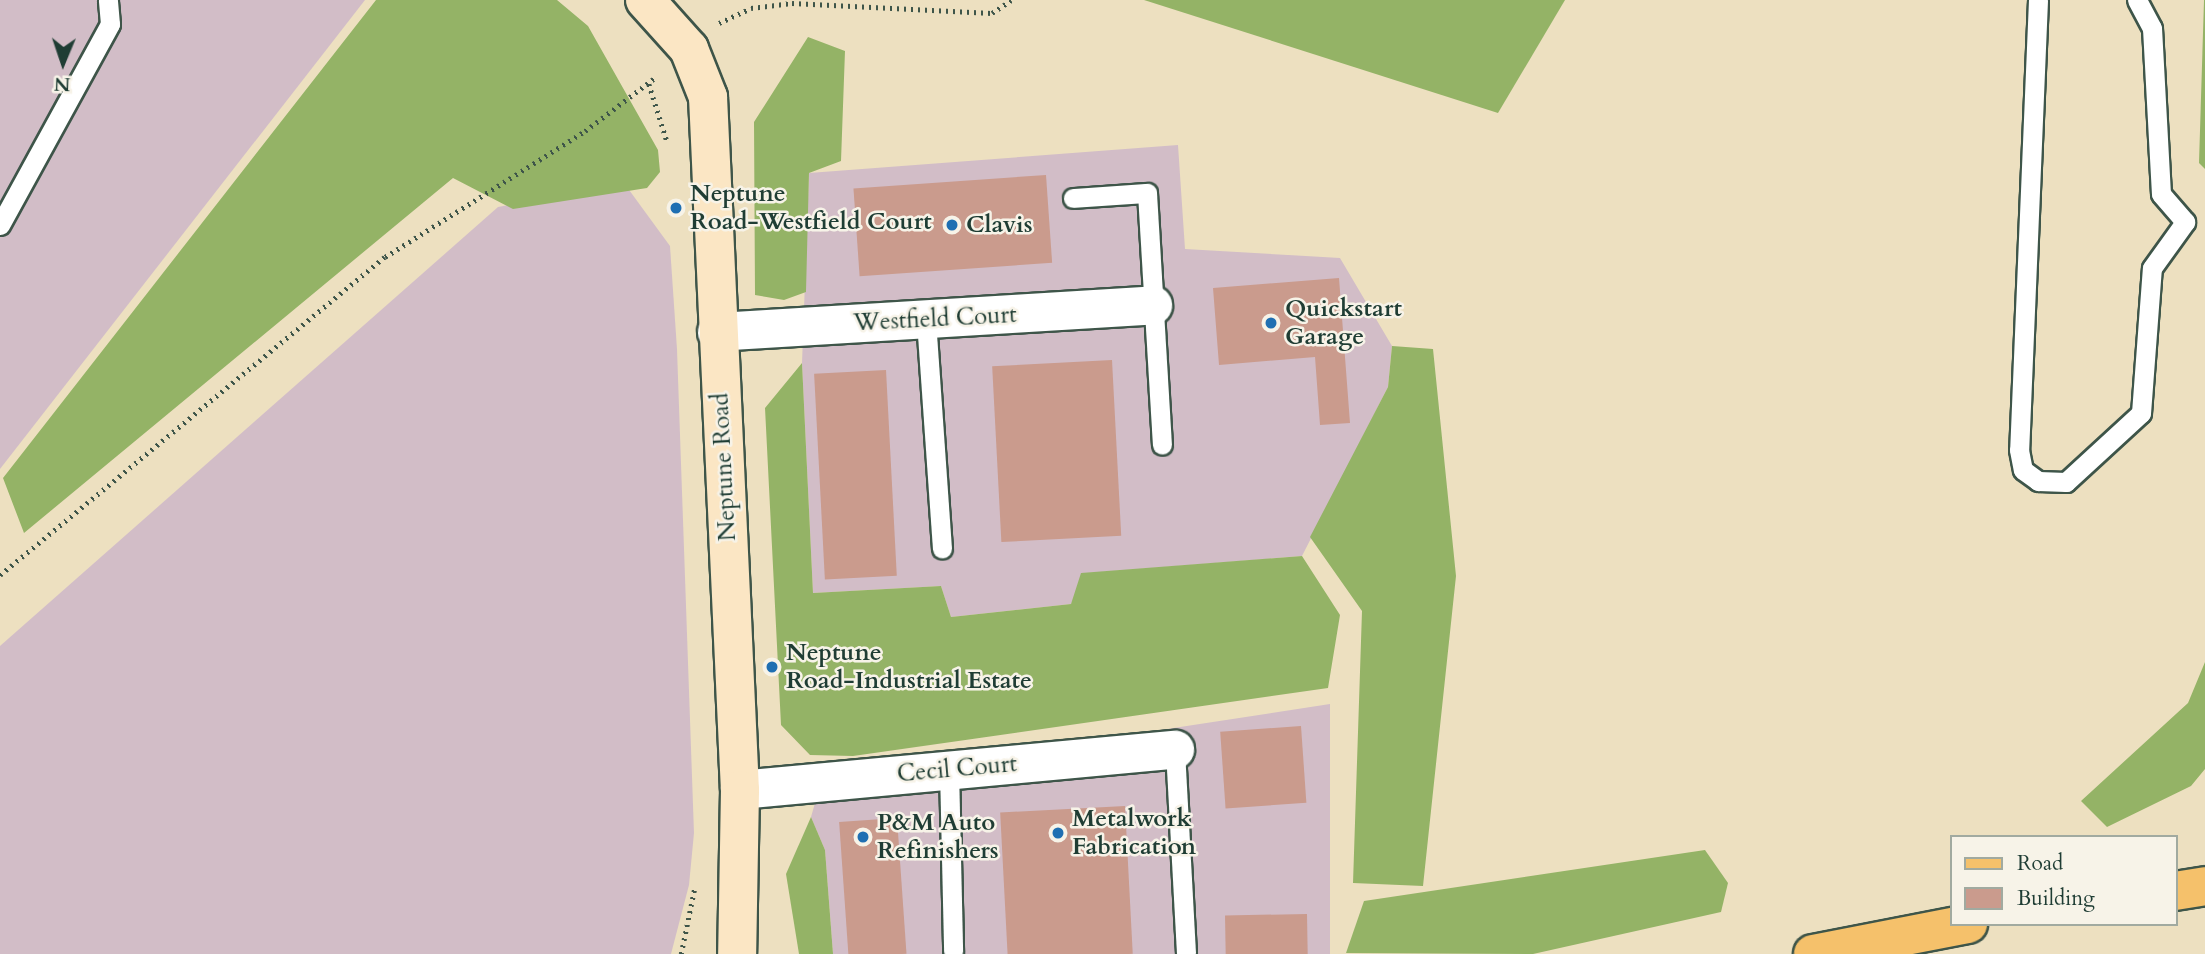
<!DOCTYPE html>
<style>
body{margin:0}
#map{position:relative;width:2205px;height:954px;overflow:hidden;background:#ede0c0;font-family:Cardo,serif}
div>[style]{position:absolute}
.industrial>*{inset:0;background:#d2bdc7}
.forest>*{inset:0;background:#94b366}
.building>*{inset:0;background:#ca9b8d;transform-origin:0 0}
.path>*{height:4.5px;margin-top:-2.25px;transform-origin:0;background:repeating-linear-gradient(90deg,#3e5549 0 2px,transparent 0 7px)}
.roads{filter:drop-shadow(2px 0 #3e5549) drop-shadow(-2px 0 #3e5549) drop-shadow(0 2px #3e5549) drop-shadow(0 -2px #3e5549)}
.lane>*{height:19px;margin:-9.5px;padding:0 9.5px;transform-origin:9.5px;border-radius:9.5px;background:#fff}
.street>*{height:38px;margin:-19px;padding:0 19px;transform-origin:19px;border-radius:19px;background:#fff}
.secondary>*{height:38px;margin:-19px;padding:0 19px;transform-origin:19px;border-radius:19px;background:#fbe6c4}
.primary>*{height:38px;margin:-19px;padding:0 19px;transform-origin:19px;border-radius:19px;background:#f5c16b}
.dots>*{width:19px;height:19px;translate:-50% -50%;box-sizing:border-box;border:4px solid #f7f3e8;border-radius:50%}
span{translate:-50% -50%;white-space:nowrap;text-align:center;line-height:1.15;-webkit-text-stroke:5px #f7f3e8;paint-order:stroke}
.poi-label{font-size:24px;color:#1f3d34;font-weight:700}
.left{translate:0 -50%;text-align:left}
.street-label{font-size:24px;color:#1f3d34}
.legend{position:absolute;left:1950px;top:835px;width:228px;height:91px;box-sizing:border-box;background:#f7f3e8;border:2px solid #a1aaa0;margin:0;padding:9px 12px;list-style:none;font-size:21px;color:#1f3d34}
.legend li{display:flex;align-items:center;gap:14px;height:35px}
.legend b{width:35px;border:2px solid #a1aaa0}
.north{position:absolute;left:28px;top:28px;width:70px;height:70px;-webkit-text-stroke:5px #f7f3e8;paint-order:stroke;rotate:182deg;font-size:19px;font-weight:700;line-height:28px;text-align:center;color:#1f3d34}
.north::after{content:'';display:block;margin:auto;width:24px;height:32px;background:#1f3d34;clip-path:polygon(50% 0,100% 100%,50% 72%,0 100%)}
</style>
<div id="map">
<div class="industrial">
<div style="clip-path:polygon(0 0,365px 0,0 469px)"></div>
<div style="clip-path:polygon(1178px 145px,1185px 249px,1340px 258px,1392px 346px,1388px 387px,1302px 556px,1089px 573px,1071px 604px,951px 617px,941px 586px,813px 593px,802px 363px,809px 173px)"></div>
<div style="clip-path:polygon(624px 183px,670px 246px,677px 349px,694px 833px,689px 885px,671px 954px,0 954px,0 646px,498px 207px)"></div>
<div style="clip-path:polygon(1330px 704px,1330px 954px,833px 954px,825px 850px,811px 817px,821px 782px)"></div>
</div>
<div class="forest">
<div style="clip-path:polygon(376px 0,557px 0,588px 26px,658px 150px,660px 172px,647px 188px,513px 209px,453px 178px,24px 533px,3px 478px)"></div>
<div style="clip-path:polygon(1144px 0,1565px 0,1498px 113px)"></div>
<div style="clip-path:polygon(2204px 0,2205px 0,2205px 169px,2199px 163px)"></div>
<div style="clip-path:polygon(808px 37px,845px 51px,841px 161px,809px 173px,806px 292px,784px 300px,755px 295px,754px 122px)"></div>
<div style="clip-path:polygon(1392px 346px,1433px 349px,1456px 576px,1423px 886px,1353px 883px,1362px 611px,1310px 537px,1388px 387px)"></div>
<div style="clip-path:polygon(802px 363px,813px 593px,941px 586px,951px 617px,1071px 604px,1081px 573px,1302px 556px,1340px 615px,1328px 688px,853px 756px,810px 755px,781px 725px,765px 408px)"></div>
<div style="clip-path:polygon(2205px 662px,2205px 769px,2191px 786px,2107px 827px,2081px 801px,2188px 703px)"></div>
<div style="clip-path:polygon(811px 817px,825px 850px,833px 954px,799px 954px,786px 874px)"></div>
<div style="clip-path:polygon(1705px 850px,1728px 883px,1721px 912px,1533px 954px,1346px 953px,1364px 901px)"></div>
</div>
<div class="building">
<div style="left:1046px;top:175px;width:88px;height:193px;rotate:86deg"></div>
<div style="clip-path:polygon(1339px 278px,1350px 423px,1320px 425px,1315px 357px,1219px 365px,1213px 288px)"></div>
<div style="left:1112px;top:360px;width:176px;height:120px;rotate:87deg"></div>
<div style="left:886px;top:370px;width:206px;height:72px;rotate:87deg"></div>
<div style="left:1301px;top:726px;width:77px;height:81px;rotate:86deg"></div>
<div style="left:1125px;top:806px;width:148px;height:125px;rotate:87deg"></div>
<div style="left:897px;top:818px;width:136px;height:58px;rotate:86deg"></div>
<div style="left:1307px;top:914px;width:40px;height:82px;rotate:89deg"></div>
</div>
<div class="path">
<div style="left:719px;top:23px;width:35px;rotate:-25deg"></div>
<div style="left:751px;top:8px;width:41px;rotate:-7deg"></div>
<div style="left:792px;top:3px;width:200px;rotate:2.9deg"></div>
<div style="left:992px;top:13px;width:23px;rotate:-34deg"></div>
<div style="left:649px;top:84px;width:60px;rotate:72.5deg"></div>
<div style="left:0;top:575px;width:499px;rotate:-39.6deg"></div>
<div style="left:385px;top:257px;width:236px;rotate:-32.2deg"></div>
<div style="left:585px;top:131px;width:89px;rotate:-37.3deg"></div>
<div style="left:681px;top:954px;width:69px;rotate:-78.4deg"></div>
</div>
<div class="roads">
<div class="lane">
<div style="left:2038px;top:0;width:450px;rotate:92.4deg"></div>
<div style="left:2019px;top:450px;width:20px;rotate:79deg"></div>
<div style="left:2023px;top:470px;width:19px;rotate:36deg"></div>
<div style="left:2038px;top:481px;width:28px;rotate:2deg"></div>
<div style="left:2066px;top:482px;width:102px;rotate:-42.6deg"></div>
<div style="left:2141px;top:413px;width:145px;rotate:-85.7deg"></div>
<div style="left:2152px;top:268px;width:57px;rotate:-54.3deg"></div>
<div style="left:2137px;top:0;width:32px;rotate:62deg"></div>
<div style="left:2152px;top:28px;width:166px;rotate:86.9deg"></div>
<div style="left:2161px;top:194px;width:37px;rotate:49deg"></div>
<div style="left:1073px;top:198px;width:74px;rotate:-3.9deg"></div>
<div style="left:1147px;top:193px;width:252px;rotate:86.6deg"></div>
<div style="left:0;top:225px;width:229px;rotate:-61.3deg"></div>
<div style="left:110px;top:24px;width:24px;rotate:-95deg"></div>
<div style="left:926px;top:320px;width:229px;rotate:86deg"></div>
<div style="left:1175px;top:750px;width:203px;rotate:86.9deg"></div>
<div style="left:949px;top:769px;width:182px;rotate:88.7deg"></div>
</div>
<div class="street">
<div style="left:717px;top:332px;width:437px;rotate:-3.5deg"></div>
<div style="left:740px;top:790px;width:437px;rotate:-5.3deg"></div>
</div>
<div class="secondary">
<div style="left:645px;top:0;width:66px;rotate:48.1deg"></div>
<div style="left:689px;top:49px;width:52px;rotate:68.4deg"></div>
<div style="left:708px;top:97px;width:694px;rotate:87.36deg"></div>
<div style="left:740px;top:790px;width:164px;rotate:91deg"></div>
</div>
<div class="primary">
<div style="left:2175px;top:891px;width:30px;rotate:-9deg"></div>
<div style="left:1813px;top:954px;width:158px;rotate:-11deg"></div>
</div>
</div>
<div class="dots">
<div style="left:676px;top:208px;background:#1f6fb2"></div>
<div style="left:952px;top:225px;background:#1f6fb2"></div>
<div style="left:1271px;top:323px;background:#1f6fb2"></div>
<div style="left:772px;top:667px;background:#1f6fb2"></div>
<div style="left:1058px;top:833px;background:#1f6fb2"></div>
<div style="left:863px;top:837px;background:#1f6fb2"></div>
</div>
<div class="poi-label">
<span class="left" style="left:690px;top:208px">Neptune<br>Road-Westfield Court</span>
<span class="left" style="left:966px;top:225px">Clavis</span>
<span class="left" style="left:1285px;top:323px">Quickstart<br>Garage</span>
<span class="left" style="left:786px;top:667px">Neptune<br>Road-Industrial Estate</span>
<span class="left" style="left:1072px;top:833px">Metalwork<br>Fabrication</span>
<span class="left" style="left:877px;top:837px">P&amp;M Auto<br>Refinishers</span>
</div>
<div class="street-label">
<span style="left:935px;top:319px;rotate:-3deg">Westfield Court</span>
<span style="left:724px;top:467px;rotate:-93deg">Neptune Road</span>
<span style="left:957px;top:769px;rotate:-5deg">Cecil Court</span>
</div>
<ul class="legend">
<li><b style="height:9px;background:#f5c16b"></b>Road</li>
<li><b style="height:19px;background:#ca9b8d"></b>Building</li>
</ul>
<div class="north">N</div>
</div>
